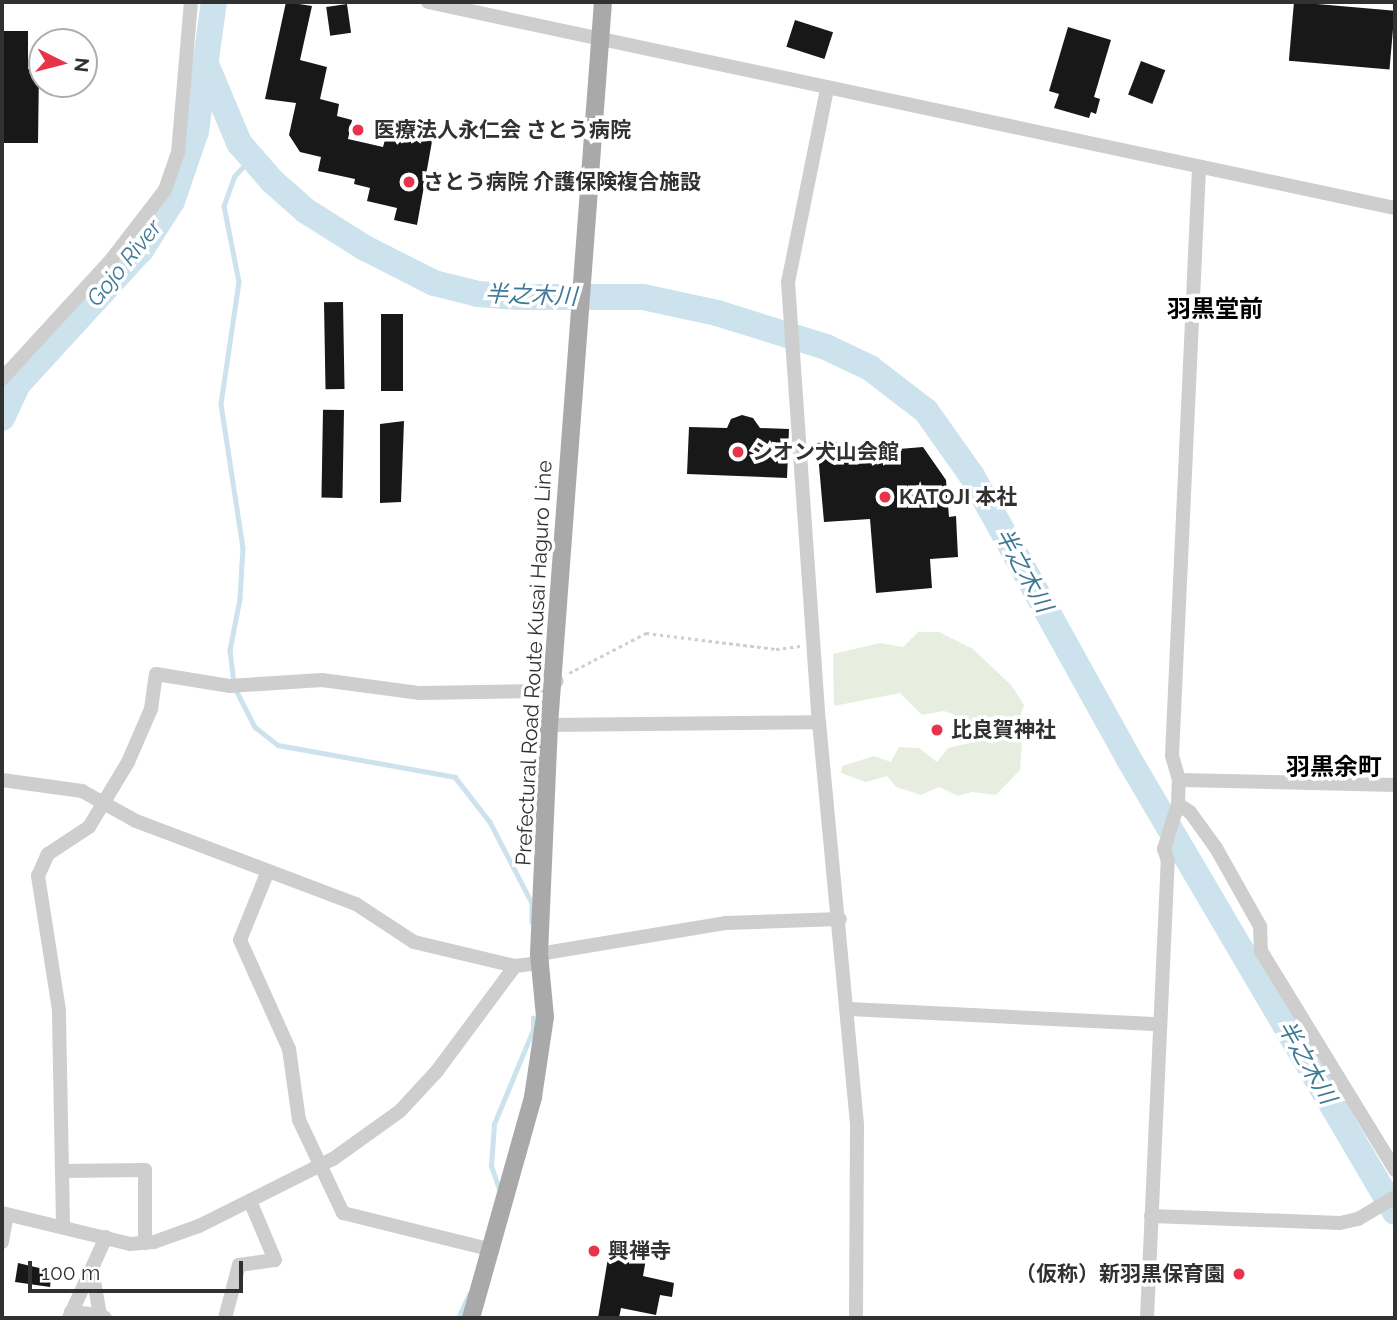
<!DOCTYPE html>
<meta charset="utf-8">
<style>
body{margin:0}
#map{position:relative;width:1397px;height:1320px;overflow:hidden;background:#fff;font-family:Raleway,"Noto Sans JP",sans-serif}
div>[style]{position:absolute}
.green>*{inset:0;background:#e8eedf}
.stream>*{height:4.5px;margin:-2.25px;padding:0 2.25px;transform-origin:2.25px;border-radius:2.25px;background:#cce2ed}
.river>*{height:26px;margin:-13px;padding:0 13px;transform-origin:13px;border-radius:13px;background:#cce2ed}
.building>*{inset:0;background:#181818;transform-origin:0 0}
.path>*{height:2.5px;margin-top:-1.25px;transform-origin:0;background:repeating-linear-gradient(90deg,#cecece 0 3.5px,transparent 0 7px)}
.minor>*{height:14px;margin:-7px;padding:0 7px;transform-origin:7px;border-radius:7px;background:#cecece}
.major>*{height:18px;margin:-9px;padding:0 9px;transform-origin:9px;border-radius:9px;background:#a9a9a9}
.dots>*{width:19px;height:19px;translate:-50% -50%;box-sizing:border-box;border:4px solid #fff;border-radius:50%}
span{translate:-50% -50%;white-space:nowrap;text-align:center;line-height:1.15;-webkit-text-stroke:7px #fff;paint-order:stroke}
.poi-label{font-size:21px;color:#313131;font-weight:700}
.left{translate:0 -50%;text-align:left}
.right{translate:-100% -50%;text-align:right}
.street-label{font-size:21px;color:#313131}
.water-label{font-size:23px;color:#3d7895;font-style:italic}
.quarter-label{font-size:24px;color:#000;font-weight:700}
.frame{position:absolute;inset:0;border:4px solid #313131;pointer-events:none}
.north{position:absolute;left:28px;top:28px;width:70px;height:70px;box-sizing:border-box;background:#fff;border:2px solid #adadad;border-radius:50%;rotate:96deg;font-size:19px;font-weight:700;line-height:28px;text-align:center;color:#313131}
.north::after{content:'';display:block;margin:auto;width:24px;height:32px;background:#e8334b;clip-path:polygon(50% 0,100% 100%,50% 72%,0 100%)}
.scale{position:absolute;left:28px;top:1261px;width:215px;height:32px;box-sizing:border-box;border:4px solid #313131;border-top:0;padding-left:9px;font-size:21px;line-height:24px;white-space:nowrap;color:#313131;-webkit-text-stroke:5px #fff;paint-order:stroke}
</style>
<div id="map">
<div class="green">
<div style="clip-path:polygon(918px 632px,939px 632px,973px 649px,1012px 686px,1024px 705px,1017px 726px,1022px 744px,1020px 770px,996px 795px,972px 792px,958px 796px,939px 787px,921px 795px,896px 787px,887px 776px,866px 782px,841px 773px,842px 766px,874px 756px,891px 762px,899px 747px,919px 748px,937px 762px,948px 748px,970px 743px,974px 722px,944px 711px,922px 715px,900px 693px,834px 706px,833px 654px,880px 643px,903px 647px)"></div>
</div>
<div class="stream">
<div style="left:251px;top:159px;width:23px;rotate:133deg"></div>
<div style="left:235px;top:176px;width:32px;rotate:110deg"></div>
<div style="left:224px;top:206px;width:77px;rotate:78.8deg"></div>
<div style="left:239px;top:282px;width:123px;rotate:98.4deg"></div>
<div style="left:221px;top:404px;width:145px;rotate:81.3deg"></div>
<div style="left:243px;top:547px;width:52px;rotate:93.3deg"></div>
<div style="left:240px;top:599px;width:52px;rotate:101.1deg"></div>
<div style="left:230px;top:650px;width:38px;rotate:83deg"></div>
<div style="left:235px;top:688px;width:44px;rotate:62.9deg"></div>
<div style="left:255px;top:727px;width:29px;rotate:38deg"></div>
<div style="left:278px;top:745px;width:180px;rotate:10.2deg"></div>
<div style="left:455px;top:777px;width:57px;rotate:52.1deg"></div>
<div style="left:490px;top:822px;width:91px;rotate:62.6deg"></div>
<div style="left:532px;top:903px;width:19px;rotate:90deg"></div>
<div style="left:500px;top:1192px;width:28px;rotate:-109deg"></div>
<div style="left:491px;top:1166px;width:42px;rotate:-85.9deg"></div>
<div style="left:494px;top:1124px;width:102px;rotate:-67.5deg"></div>
<div style="left:533px;top:1030px;width:12px;rotate:-90deg"></div>
<div style="left:458px;top:1318px;width:26px;rotate:-65deg"></div>
</div>
<div class="river">
<div style="left:206px;top:64px;width:86px;rotate:67.3deg"></div>
<div style="left:239px;top:143px;width:50px;rotate:49deg"></div>
<div style="left:272px;top:181px;width:45px;rotate:41.4deg"></div>
<div style="left:306px;top:211px;width:70px;rotate:32.1deg"></div>
<div style="left:365px;top:248px;width:77px;rotate:26.9deg"></div>
<div style="left:434px;top:283px;width:45px;rotate:14deg"></div>
<div style="left:478px;top:294px;width:41px;rotate:4.2deg"></div>
<div style="left:519px;top:297px;width:124px"></div>
<div style="left:643px;top:297px;width:76px;rotate:12.2deg"></div>
<div style="left:717px;top:313px;width:114px;rotate:17.3deg"></div>
<div style="left:826px;top:347px;width:49px;rotate:25.5deg"></div>
<div style="left:870px;top:368px;width:71px;rotate:37.5deg"></div>
<div style="left:926px;top:411px;width:80px;rotate:54.7deg"></div>
<div style="left:972px;top:476px;width:326px;rotate:61deg"></div>
<div style="left:1130px;top:761px;width:523px;rotate:59.56deg"></div>
<div style="left:2px;top:418px;width:38px;rotate:-65deg"></div>
<div style="left:18px;top:384px;width:182px;rotate:-47.5deg"></div>
<div style="left:141px;top:250px;width:58px;rotate:-57.7deg"></div>
<div style="left:172px;top:201px;width:74px;rotate:-71.1deg"></div>
<div style="left:196px;top:131px;width:130px;rotate:-82.1deg"></div>
</div>
<div class="building">
<div style="clip-path:polygon(286px 2px,312px 6px,300px 60px,327px 67px,320px 99px,339px 104px,337px 116px,352px 120px,348px 139px,383px 147px,389px 125px,433px 136px,417px 225px,394px 220px,397px 208px,367px 201px,370px 188px,354px 184px,355px 179px,318px 171px,321px 157px,300px 152px,289px 135px,296px 103px,265px 99px)"></div>
<div style="left:1294px;top:2px;width:101px;height:59px;rotate:5deg"></div>
<div style="left:347px;top:4px;width:29px;height:21px;rotate:82deg"></div>
<div style="left:795px;top:20px;width:40px;height:28px;rotate:18deg"></div>
<div style="clip-path:polygon(1068px 27px,1111px 40px,1094px 97px,1100px 99px,1096px 114px,1091px 112px,1089px 118px,1054px 108px,1059px 94px,1049px 91px)"></div>
<div style="clip-path:polygon(2px 31px,28px 31px,28px 69px,39px 69px,38px 143px,2px 143px)"></div>
<div style="left:1141px;top:61px;width:26px;height:36px;rotate:21deg"></div>
<div style="left:343px;top:302px;width:87px;height:19px;rotate:89deg"></div>
<div style="left:403px;top:314px;width:77px;height:22px;rotate:90deg"></div>
<div style="left:344px;top:410px;width:88px;height:21px;rotate:91deg"></div>
<div style="clip-path:polygon(742px 415px,753px 418px,760px 428px,789px 429px,787px 478px,687px 474px,689px 427px,727px 428px,731px 419px)"></div>
<div style="clip-path:polygon(404px 421px,401px 502px,380px 503px,380px 424px)"></div>
<div style="clip-path:polygon(837px 442px,839px 454px,923px 447px,946px 480px,949px 517px,956px 516px,958px 557px,930px 559px,932px 588px,876px 593px,870px 519px,824px 522px,817px 443px)"></div>
<div style="clip-path:polygon(609px 1252px,646px 1259px,643px 1276px,674px 1283px,672px 1297px,660px 1295px,656px 1315px,621px 1308px,619px 1318px,598px 1318px)"></div>
<div style="clip-path:polygon(18px 1263px,52px 1271px,50px 1287px,15px 1282px)"></div>
</div>
<div class="path">
<div style="left:569px;top:673px;width:87px;rotate:-27.5deg"></div>
<div style="left:646px;top:633px;width:131px;rotate:7deg"></div>
<div style="left:776px;top:649px;width:24px;rotate:-7deg"></div>
</div>
<div class="minor">
<div style="left:428px;top:2px;width:989px;rotate:12.03deg"></div>
<div style="left:827px;top:89px;width:197px;rotate:101.4deg"></div>
<div style="left:788px;top:282px;width:441px;rotate:86deg"></div>
<div style="left:819px;top:722px;width:405px;rotate:84.6deg"></div>
<div style="left:857px;top:1125px;width:193px;rotate:90.3deg"></div>
<div style="left:2px;top:379px;width:161px;rotate:-47.5deg"></div>
<div style="left:111px;top:260px;width:88px;rotate:-52.4deg"></div>
<div style="left:165px;top:190px;width:39px;rotate:-71deg"></div>
<div style="left:178px;top:153px;width:152px;rotate:-85.1deg"></div>
<div style="left:549px;top:725px;width:270px;rotate:-0.6deg"></div>
<div style="left:2px;top:780px;width:81px;rotate:7.8deg"></div>
<div style="left:82px;top:791px;width:62px;rotate:29.1deg"></div>
<div style="left:136px;top:821px;width:235px;rotate:20.7deg"></div>
<div style="left:356px;top:904px;width:69px;rotate:33.2deg"></div>
<div style="left:414px;top:942px;width:104px;rotate:13.4deg"></div>
<div style="left:515px;top:966px;width:25px;rotate:-7deg"></div>
<div style="left:1179px;top:780px;width:216px;rotate:1.3deg"></div>
<div style="left:1178px;top:804px;width:14px;rotate:34deg"></div>
<div style="left:1190px;top:812px;width:44px;rotate:54.2deg"></div>
<div style="left:1216px;top:848px;width:90px;rotate:60.6deg"></div>
<div style="left:1260px;top:926px;width:25px;rotate:88deg"></div>
<div style="left:1261px;top:951px;width:257px;rotate:58.5deg"></div>
<div style="left:268px;top:871px;width:74px;rotate:112.1deg"></div>
<div style="left:240px;top:940px;width:120px;rotate:65.8deg"></div>
<div style="left:289px;top:1049px;width:72px;rotate:82deg"></div>
<div style="left:299px;top:1120px;width:103px;rotate:64.7deg"></div>
<div style="left:343px;top:1213px;width:154px;rotate:13.9deg"></div>
<div style="left:539px;top:954px;width:190px;rotate:-9.4deg"></div>
<div style="left:726px;top:923px;width:114px;rotate:-2deg"></div>
<div style="left:849px;top:1009px;width:310px;rotate:2.8deg"></div>
<div style="left:62px;top:1171px;width:83px;rotate:-0.7deg"></div>
<div style="left:145px;top:1170px;width:73px;rotate:90deg"></div>
<div style="left:2px;top:1213px;width:132px;rotate:13.6deg"></div>
<div style="left:130px;top:1244px;width:24px;rotate:-5deg"></div>
<div style="left:154px;top:1242px;width:48px;rotate:-19.6deg"></div>
<div style="left:199px;top:1226px;width:150px;rotate:-26.6deg"></div>
<div style="left:333px;top:1159px;width:82px;rotate:-35.6deg"></div>
<div style="left:400px;top:1111px;width:54px;rotate:-47.2deg"></div>
<div style="left:437px;top:1071px;width:131px;rotate:-53.4deg"></div>
<div style="left:1151px;top:1216px;width:189px;rotate:2.1deg"></div>
<div style="left:1340px;top:1223px;width:18px;rotate:-13deg"></div>
<div style="left:1358px;top:1219px;width:43px;rotate:-30.7deg"></div>
<div style="left:63px;top:1224px;width:214px;rotate:-91.1deg"></div>
<div style="left:59px;top:1010px;width:136px;rotate:-98.9deg"></div>
<div style="left:38px;top:876px;width:24px;rotate:-66deg"></div>
<div style="left:48px;top:854px;width:49px;rotate:-33.4deg"></div>
<div style="left:89px;top:827px;width:76px;rotate:-59deg"></div>
<div style="left:128px;top:762px;width:58px;rotate:-66.5deg"></div>
<div style="left:151px;top:709px;width:35px;rotate:-82deg"></div>
<div style="left:156px;top:674px;width:74px;rotate:9.3deg"></div>
<div style="left:229px;top:686px;width:93px;rotate:-3.7deg"></div>
<div style="left:322px;top:680px;width:99px;rotate:7.6deg"></div>
<div style="left:420px;top:693px;width:123px;rotate:-0.9deg"></div>
<div style="left:543px;top:691px;width:17px;rotate:-36deg"></div>
<div style="left:2px;top:1242px;width:28px;rotate:-80deg"></div>
<div style="left:92px;top:1270px;width:46px;rotate:79.9deg"></div>
<div style="left:100px;top:1315px;width:6px;rotate:31deg"></div>
<div style="left:71px;top:1312px;width:29px;rotate:6deg"></div>
<div style="left:69px;top:1318px;width:89px;rotate:-65.4deg"></div>
<div style="left:225px;top:1318px;width:55px;rotate:-75.2deg"></div>
<div style="left:239px;top:1265px;width:36px;rotate:-8deg"></div>
<div style="left:275px;top:1260px;width:64px;rotate:-113deg"></div>
<div style="left:1147px;top:1318px;width:457px;rotate:-87.4deg"></div>
<div style="left:1168px;top:861px;width:13px;rotate:-108deg"></div>
<div style="left:1164px;top:849px;width:47px;rotate:-72.7deg"></div>
<div style="left:1178px;top:804px;width:24px;rotate:-88deg"></div>
<div style="left:1179px;top:780px;width:25px;rotate:-106deg"></div>
<div style="left:1172px;top:756px;width:588px;rotate:-87.37deg"></div>
</div>
<div class="major">
<div style="left:471px;top:1318px;width:230px;rotate:-74.3deg"></div>
<div style="left:533px;top:1097px;width:81px;rotate:-81.5deg"></div>
<div style="left:545px;top:1017px;width:63px;rotate:-95.4deg"></div>
<div style="left:539px;top:954px;width:229px;rotate:-87.5deg"></div>
<div style="left:549px;top:725px;width:725px;rotate:-85.73deg"></div>
</div>
<div class="dots">
<div style="left:358px;top:130px;background:#e8334b"></div>
<div style="left:409px;top:182px;background:#e8334b"></div>
<div style="left:738px;top:452px;background:#e8334b"></div>
<div style="left:885px;top:497px;background:#e8334b"></div>
<div style="left:937px;top:730px;background:#e8334b"></div>
<div style="left:594px;top:1251px;background:#e8334b"></div>
<div style="left:1239px;top:1274px;background:#e8334b"></div>
</div>
<div class="poi-label">
<span class="left" style="left:374px;top:130px">医療法人永仁会 さとう病院</span>
<span class="left" style="left:423px;top:182px">さとう病院 介護保険複合施設</span>
<span class="left" style="left:752px;top:452px">シオン犬山会館</span>
<span class="left" style="left:899px;top:497px">KATOJI 本社</span>
<span class="left" style="left:951px;top:730px">比良賀神社</span>
<span class="left" style="left:608px;top:1251px">興禅寺</span>
<span class="right" style="left:1225px;top:1274px">（仮称）新羽黒保育園</span>
</div>
<div class="street-label">
<span style="left:534px;top:663px;rotate:-87deg">Prefectural Road Route Kusai Haguro Line</span>
</div>
<div class="water-label">
<span style="left:124px;top:263px;rotate:-51deg">Gojo River</span>
<span style="left:531px;top:295px;rotate:2deg">半之木川</span>
<span style="left:1024px;top:570px;rotate:61deg">半之木川</span>
<span style="left:1307px;top:1062px;rotate:60deg">半之木川</span>
</div>
<div class="quarter-label">
<span style="left:1215px;top:309px">羽黒堂前</span>
<span style="left:1334px;top:767px">羽黒余町</span>
</div>
<div class="frame"></div>
<div class="north">N</div>
<div class="scale">100 m</div>
</div>
